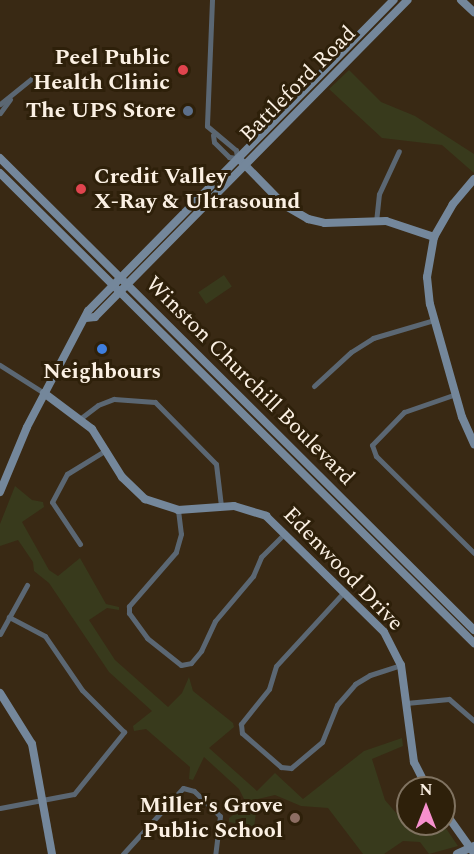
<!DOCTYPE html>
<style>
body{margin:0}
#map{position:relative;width:474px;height:854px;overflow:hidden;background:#392914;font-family:Spectral,serif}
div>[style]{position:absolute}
.green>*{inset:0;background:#383a1c;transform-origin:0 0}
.street>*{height:5px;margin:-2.5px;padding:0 2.5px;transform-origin:2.5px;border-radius:2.5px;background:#5b6773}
.secondary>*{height:8px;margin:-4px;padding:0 4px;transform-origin:4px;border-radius:4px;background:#74879b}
.dots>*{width:16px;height:16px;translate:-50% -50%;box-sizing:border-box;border:3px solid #2e200a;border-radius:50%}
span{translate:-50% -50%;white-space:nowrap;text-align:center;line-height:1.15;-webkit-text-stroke:6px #2e200a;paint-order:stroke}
.poi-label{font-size:22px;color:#fbf0e3;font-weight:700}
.right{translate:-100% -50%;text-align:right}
.left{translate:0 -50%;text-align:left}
.street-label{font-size:22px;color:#fbf0e3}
.north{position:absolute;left:396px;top:776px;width:60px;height:60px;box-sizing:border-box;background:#2e200a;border:2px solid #807361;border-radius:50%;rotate:0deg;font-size:16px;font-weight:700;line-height:24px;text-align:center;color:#fbf0e3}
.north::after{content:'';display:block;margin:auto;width:21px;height:27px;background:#f790ce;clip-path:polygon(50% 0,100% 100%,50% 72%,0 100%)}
</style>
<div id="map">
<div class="green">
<div style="clip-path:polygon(349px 70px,381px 102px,415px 116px,474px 154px,474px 173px,442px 145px,382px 138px,329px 89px)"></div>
<div style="left:224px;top:275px;width:14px;height:31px;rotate:56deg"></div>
<div style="clip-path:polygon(15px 486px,32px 500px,43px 502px,44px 507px,22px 522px,49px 570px,58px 576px,80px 558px,106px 604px,119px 607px,119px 610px,107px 608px,89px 620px,115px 660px,168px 707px,182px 693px,189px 677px,193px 691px,233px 723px,234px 727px,209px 748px,257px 791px,275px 773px,303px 799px,364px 751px,402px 738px,403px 746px,372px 759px,385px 800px,414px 834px,443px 824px,458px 846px,429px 854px,420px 842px,403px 841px,384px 854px,363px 854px,328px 808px,301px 806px,275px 795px,258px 799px,254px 827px,229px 822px,229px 818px,247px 805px,239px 789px,204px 757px,193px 780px,189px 779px,190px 767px,146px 729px,134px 731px,133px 726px,152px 711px,109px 672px,49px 583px,34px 571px,33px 562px,18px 540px,0 546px,0 524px)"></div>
</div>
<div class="street">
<div style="left:212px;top:0;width:126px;rotate:92.3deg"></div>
<div style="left:207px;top:126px;width:38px;rotate:40deg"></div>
<div style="left:236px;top:150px;width:8px;rotate:83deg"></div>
<div style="left:237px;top:158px;width:8px;rotate:-173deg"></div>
<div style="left:229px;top:157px;width:21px;rotate:-135deg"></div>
<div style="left:214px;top:142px;width:7px;rotate:-98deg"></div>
<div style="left:0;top:104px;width:46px;rotate:-38.9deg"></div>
<div style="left:0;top:113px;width:17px;rotate:-54deg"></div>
<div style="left:376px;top:222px;width:28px;rotate:-84deg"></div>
<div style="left:379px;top:194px;width:47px;rotate:-65.1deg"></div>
<div style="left:0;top:365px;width:52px;rotate:32.5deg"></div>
<div style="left:314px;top:386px;width:50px;rotate:-42.6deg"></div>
<div style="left:351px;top:352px;width:26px;rotate:-32deg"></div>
<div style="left:373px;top:338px;width:64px;rotate:-16.4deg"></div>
<div style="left:456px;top:394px;width:55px;rotate:160.9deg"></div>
<div style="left:404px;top:412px;width:46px;rotate:134.1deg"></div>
<div style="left:372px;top:445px;width:12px;rotate:70deg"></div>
<div style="left:376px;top:456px;width:138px;rotate:44.7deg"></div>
<div style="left:81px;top:418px;width:21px;rotate:-37deg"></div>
<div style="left:98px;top:405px;width:17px;rotate:-21deg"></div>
<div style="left:114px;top:399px;width:41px;rotate:4.2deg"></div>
<div style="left:155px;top:402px;width:87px;rotate:45.5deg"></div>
<div style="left:216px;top:464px;width:42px;rotate:83.2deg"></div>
<div style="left:178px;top:510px;width:24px;rotate:83deg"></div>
<div style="left:181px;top:534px;width:19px;rotate:106deg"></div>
<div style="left:176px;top:552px;width:72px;rotate:131deg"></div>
<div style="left:129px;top:606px;width:7px;rotate:90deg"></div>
<div style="left:129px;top:613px;width:31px;rotate:54deg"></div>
<div style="left:147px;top:638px;width:43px;rotate:38.5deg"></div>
<div style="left:181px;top:665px;width:10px;rotate:-11deg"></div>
<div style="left:191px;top:663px;width:16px;rotate:-50deg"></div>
<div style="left:201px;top:651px;width:33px;rotate:-65deg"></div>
<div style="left:215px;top:621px;width:59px;rotate:-49.8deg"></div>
<div style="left:253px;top:576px;width:21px;rotate:-67deg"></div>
<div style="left:261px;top:557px;width:34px;rotate:-45deg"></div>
<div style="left:80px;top:544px;width:50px;rotate:-123.7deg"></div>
<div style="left:52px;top:502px;width:32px;rotate:-62deg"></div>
<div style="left:67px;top:474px;width:46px;rotate:-31.6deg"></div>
<div style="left:344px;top:592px;width:100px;rotate:132.6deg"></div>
<div style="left:276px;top:666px;width:24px;rotate:107deg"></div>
<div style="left:269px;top:689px;width:45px;rotate:128.7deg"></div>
<div style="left:241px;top:724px;width:9px;rotate:84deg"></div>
<div style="left:242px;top:733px;width:52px;rotate:41.1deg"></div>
<div style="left:281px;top:767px;width:10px;rotate:6deg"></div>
<div style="left:291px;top:768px;width:40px;rotate:-40deg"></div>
<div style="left:322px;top:742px;width:40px;rotate:-68deg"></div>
<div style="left:337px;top:705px;width:28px;rotate:-49deg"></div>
<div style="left:355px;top:684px;width:17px;rotate:-31deg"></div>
<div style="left:370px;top:675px;width:33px;rotate:-18deg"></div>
<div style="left:0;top:634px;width:56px;rotate:-61.1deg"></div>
<div style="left:406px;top:703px;width:43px;rotate:-5.3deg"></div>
<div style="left:449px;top:699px;width:33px;rotate:41deg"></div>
<div style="left:0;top:808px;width:75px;rotate:-10.7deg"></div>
<div style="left:74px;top:794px;width:80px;rotate:-51.1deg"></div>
<div style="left:124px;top:732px;width:59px;rotate:-135deg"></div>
<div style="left:82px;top:690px;width:65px;rotate:-124.4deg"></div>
<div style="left:45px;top:636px;width:41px;rotate:-152.2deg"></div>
<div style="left:123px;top:854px;width:89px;rotate:-47.7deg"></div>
<div style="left:183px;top:788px;width:11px;rotate:15deg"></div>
<div style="left:194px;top:791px;width:36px;rotate:44deg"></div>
<div style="left:220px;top:816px;width:38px;rotate:97deg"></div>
</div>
<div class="secondary">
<div style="left:461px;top:0;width:18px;rotate:43deg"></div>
<div style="left:0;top:158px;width:669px;rotate:44.88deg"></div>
<div style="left:241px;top:161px;width:62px;rotate:45.7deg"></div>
<div style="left:284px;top:205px;width:28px;rotate:30deg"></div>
<div style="left:308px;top:219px;width:17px;rotate:13deg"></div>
<div style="left:325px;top:223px;width:61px;rotate:-1.9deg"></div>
<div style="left:386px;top:221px;width:51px;rotate:18.4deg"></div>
<div style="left:0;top:173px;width:668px;rotate:44.76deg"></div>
<div style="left:474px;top:179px;width:33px;rotate:130deg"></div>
<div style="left:453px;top:204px;width:38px;rotate:120deg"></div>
<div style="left:434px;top:237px;width:41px;rotate:99.9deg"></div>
<div style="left:427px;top:277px;width:27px;rotate:84deg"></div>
<div style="left:430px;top:304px;width:117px;rotate:74.2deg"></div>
<div style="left:462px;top:417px;width:30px;rotate:66deg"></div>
<div style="left:86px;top:318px;width:9px;rotate:-6deg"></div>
<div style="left:95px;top:317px;width:445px;rotate:-45.4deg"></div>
<div style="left:44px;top:393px;width:60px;rotate:36.9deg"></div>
<div style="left:92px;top:429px;width:57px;rotate:58deg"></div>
<div style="left:122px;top:477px;width:32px;rotate:44deg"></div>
<div style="left:145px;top:499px;width:35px;rotate:18deg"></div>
<div style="left:178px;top:510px;width:56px;rotate:-4.1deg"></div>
<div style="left:234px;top:506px;width:34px;rotate:17deg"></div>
<div style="left:266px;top:516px;width:165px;rotate:44.5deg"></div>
<div style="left:384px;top:632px;width:37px;rotate:63deg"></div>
<div style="left:401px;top:665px;width:98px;rotate:82.4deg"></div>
<div style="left:414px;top:762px;width:29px;rotate:63deg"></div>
<div style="left:0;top:492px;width:70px;rotate:-67.4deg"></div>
<div style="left:27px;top:427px;width:131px;rotate:-62.3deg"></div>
<div style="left:88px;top:311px;width:436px;rotate:-45.5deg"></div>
<div style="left:0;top:693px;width:60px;rotate:57.9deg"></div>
<div style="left:32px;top:744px;width:112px;rotate:79.7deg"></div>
<div style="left:444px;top:811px;width:52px;rotate:54.5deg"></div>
<div style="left:457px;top:854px;width:19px;rotate:-25deg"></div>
</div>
<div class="dots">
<div style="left:183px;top:70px;background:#e0444e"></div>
<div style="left:188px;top:111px;background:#5c6f8a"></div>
<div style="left:81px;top:189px;background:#e0444e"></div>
<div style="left:102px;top:349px;background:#3f7fe0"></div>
<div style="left:295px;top:818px;background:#8d6e63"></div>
</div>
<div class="poi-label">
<span class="right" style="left:170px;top:70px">Peel Public<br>Health Clinic</span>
<span class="right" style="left:176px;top:111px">The UPS Store</span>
<span class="left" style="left:94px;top:189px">Credit Valley<br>X-Ray &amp; Ultrasound</span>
<span style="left:102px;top:372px">Neighbours</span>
<span class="right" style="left:283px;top:818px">Miller's Grove<br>Public School</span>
</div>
<div class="street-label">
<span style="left:298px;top:84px;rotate:-45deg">Battleford Road</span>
<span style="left:250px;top:381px;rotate:45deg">Winston Churchill Boulevard</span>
<span style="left:343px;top:569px;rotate:46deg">Edenwood Drive</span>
</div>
<div class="north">N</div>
</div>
